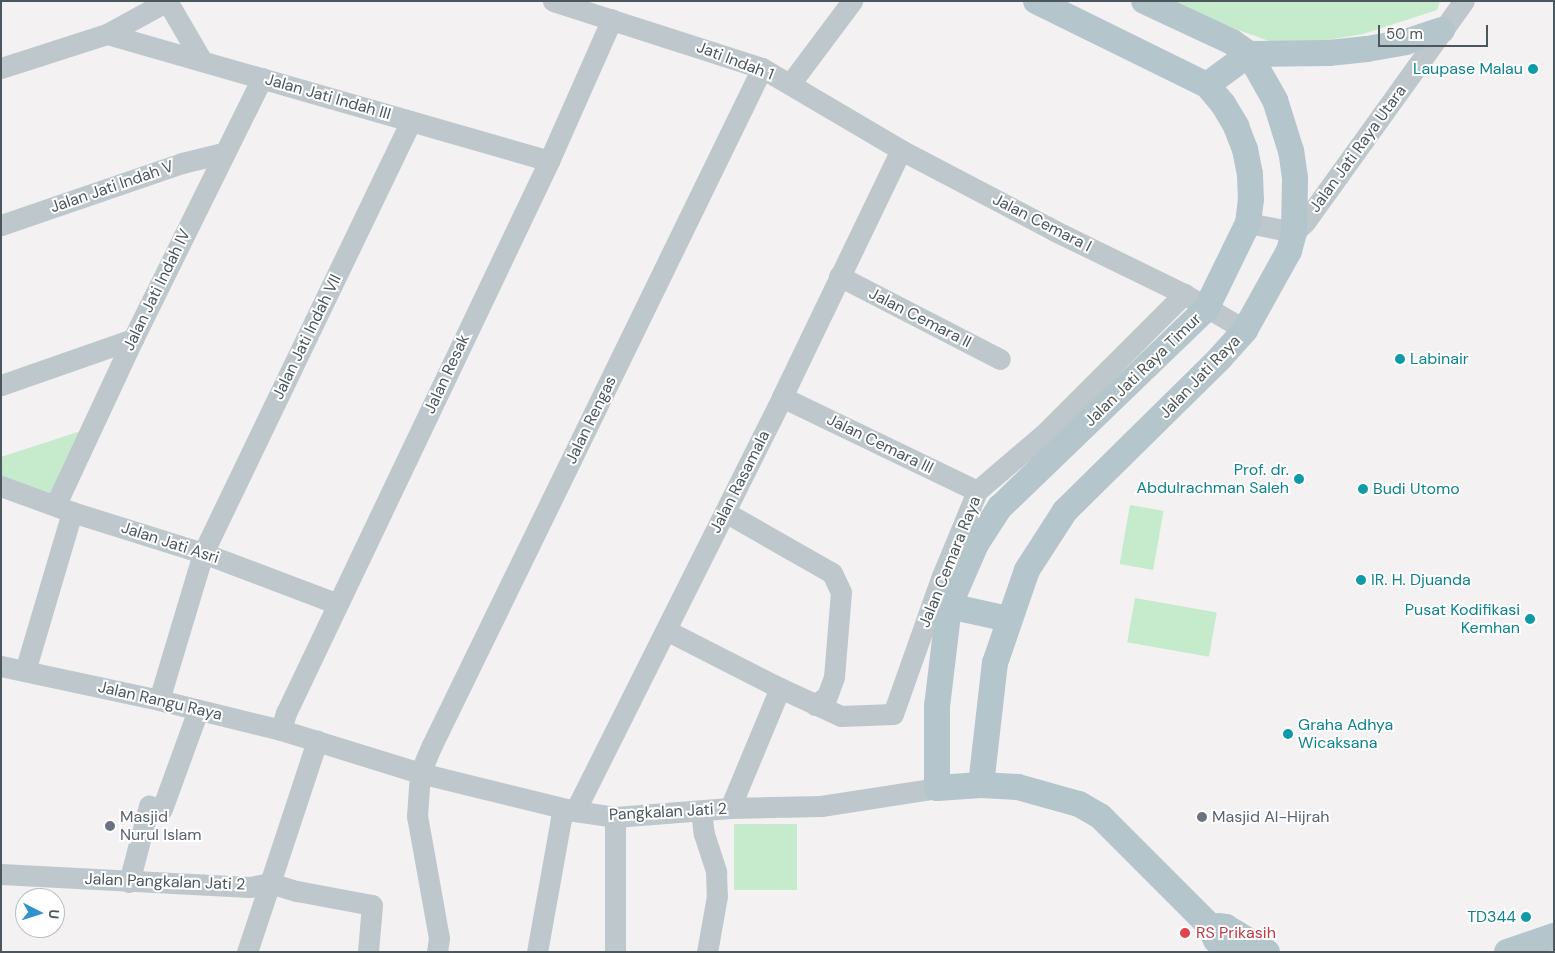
<!DOCTYPE html>
<style>
body{margin:0}
#map{position:relative;width:1555px;height:953px;overflow:hidden;background:#f3f1f1;font-family:"DM Sans",sans-serif}
div>[style]{position:absolute}
.green>*{inset:0;background:#c5eacc;transform-origin:0 0}
.minor>*{height:21px;margin:-10.5px;padding:0 10.5px;transform-origin:10.5px;border-radius:10.5px;background:#bec7cb}
.major>*{height:26px;margin:-13px;padding:0 13px;transform-origin:13px;border-radius:13px;background:#b4c5cc}
.dots>*{width:14px;height:14px;translate:-50% -50%;box-sizing:border-box;border:2px solid #fff;border-radius:50%}
span{translate:-50% -50%;white-space:nowrap;text-align:center;line-height:1.15;-webkit-text-stroke:4px #fff;paint-order:stroke}
.street-label{font-size:16px;color:#4b575c}
.culture-label{font-size:16px;color:#0d838f}
.right{translate:-100% -50%;text-align:right}
.left{translate:0 -50%;text-align:left}
.worship-label{font-size:16px;color:#5b616d}
.health-label{font-size:16px;color:#be3a42}
.frame{position:absolute;inset:0;border:2px solid #4b575c;pointer-events:none}
.north{position:absolute;left:15px;top:888px;width:50px;height:50px;box-sizing:border-box;background:#fff;border:1px solid #b7bcbe;border-radius:50%;rotate:95deg;font-size:14px;font-weight:700;line-height:20px;text-align:center;color:#4b575c}
.north::after{content:'';display:block;margin:auto;width:18px;height:22px;background:#2f94ce;clip-path:polygon(50% 0,100% 100%,50% 72%,0 100%)}
.scale{position:absolute;left:1378px;top:25px;width:110px;height:22px;box-sizing:border-box;border:2px solid #4b575c;border-top:0;padding-left:6px;font-size:15px;line-height:18px;white-space:nowrap;color:#4b575c;-webkit-text-stroke:4px #fff;paint-order:stroke}
</style>
<div id="map">
<div class="green">
<div style="clip-path:polygon(1170px 1px,1440px 1px,1437px 10px,1363px 34px,1286px 47px,1221px 24px)"></div>
<div style="clip-path:polygon(81px 431px,52px 494px,1px 476px,1px 457px)"></div>
<div style="left:1130px;top:505px;width:34px;height:60px;rotate:10deg"></div>
<div style="left:1135px;top:598px;width:83px;height:45px;rotate:10deg"></div>
<div style="left:734px;top:824px;width:63px;height:66px"></div>
</div>
<div class="minor">
<div style="left:167px;top:1px;width:69px;rotate:59.7deg"></div>
<div style="left:553px;top:1px;width:219px;rotate:17.8deg"></div>
<div style="left:762px;top:68px;width:161px;rotate:30.5deg"></div>
<div style="left:901px;top:150px;width:174px;rotate:27.7deg"></div>
<div style="left:1055px;top:231px;width:144px;rotate:26deg"></div>
<div style="left:1184px;top:294px;width:71px;rotate:30.5deg"></div>
<div style="left:107px;top:34px;width:460px;rotate:16deg"></div>
<div style="left:1px;top:68px;width:111px;rotate:-17.8deg"></div>
<div style="left:107px;top:34px;width:68px;rotate:-28.8deg"></div>
<div style="left:790px;top:84px;width:104px;rotate:-53.2deg"></div>
<div style="left:1248px;top:223px;width:47px;rotate:11.1deg"></div>
<div style="left:1294px;top:232px;width:15px;rotate:-42deg"></div>
<div style="left:1305px;top:222px;width:272px;rotate:-54.3deg"></div>
<div style="left:1px;top:225px;width:191px;rotate:-18.9deg"></div>
<div style="left:182px;top:163px;width:42px;rotate:-13.7deg"></div>
<div style="left:839px;top:276px;width:181px;rotate:27.3deg"></div>
<div style="left:1px;top:385px;width:140px;rotate:-19.2deg"></div>
<div style="left:782px;top:397px;width:216px;rotate:25.7deg"></div>
<div style="left:1px;top:486px;width:76px;rotate:20.1deg"></div>
<div style="left:72px;top:512px;width:137px;rotate:17.4deg"></div>
<div style="left:203px;top:553px;width:144px;rotate:20.7deg"></div>
<div style="left:56px;top:504px;width:182px;rotate:-65deg"></div>
<div style="left:133px;top:339px;width:291px;rotate:-63.7deg"></div>
<div style="left:725px;top:512px;width:123px;rotate:29.7deg"></div>
<div style="left:832px;top:573px;width:21px;rotate:65deg"></div>
<div style="left:841px;top:592px;width:85px;rotate:94.7deg"></div>
<div style="left:834px;top:677px;width:20px;rotate:110deg"></div>
<div style="left:827px;top:696px;width:15px;rotate:143deg"></div>
<div style="left:666px;top:630px;width:128px;rotate:27deg"></div>
<div style="left:780px;top:688px;width:67px;rotate:24.7deg"></div>
<div style="left:841px;top:716px;width:52px;rotate:-2.2deg"></div>
<div style="left:893px;top:714px;width:146px;rotate:-70.5deg"></div>
<div style="left:942px;top:576px;width:92px;rotate:-67.6deg"></div>
<div style="left:977px;top:491px;width:89px;rotate:-40.5deg"></div>
<div style="left:1045px;top:433px;width:197px;rotate:-45deg"></div>
<div style="left:1px;top:666px;width:162px;rotate:12.1deg"></div>
<div style="left:159px;top:700px;width:126px;rotate:13.8deg"></div>
<div style="left:281px;top:730px;width:145px;rotate:17.2deg"></div>
<div style="left:420px;top:773px;width:160px;rotate:13.8deg"></div>
<div style="left:575px;top:811px;width:40px;rotate:8.5deg"></div>
<div style="left:615px;top:817px;width:115px;rotate:-4.5deg"></div>
<div style="left:730px;top:808px;width:91px;rotate:-1.3deg"></div>
<div style="left:821px;top:806px;width:117px;rotate:-8.8deg"></div>
<div style="left:25px;top:671px;width:166px;rotate:-73.5deg"></div>
<div style="left:159px;top:700px;width:153px;rotate:-73.3deg"></div>
<div style="left:203px;top:553px;width:479px;rotate:-64.3deg"></div>
<div style="left:281px;top:730px;width:18px;rotate:-74deg"></div>
<div style="left:286px;top:713px;width:611px;rotate:-64.52deg"></div>
<div style="left:549px;top:161px;width:155px;rotate:-66.1deg"></div>
<div style="left:730px;top:808px;width:130px;rotate:-67.4deg"></div>
<div style="left:575px;top:811px;width:463px;rotate:-63.4deg"></div>
<div style="left:782px;top:397px;width:274px;rotate:-64.3deg"></div>
<div style="left:701px;top:811px;width:23px;rotate:83deg"></div>
<div style="left:704px;top:834px;width:40px;rotate:72deg"></div>
<div style="left:716px;top:872px;width:24px;rotate:88deg"></div>
<div style="left:717px;top:896px;width:57px;rotate:100.1deg"></div>
<div style="left:1px;top:874px;width:249px;rotate:3deg"></div>
<div style="left:250px;top:887px;width:20px;rotate:-11deg"></div>
<div style="left:270px;top:883px;width:150px;rotate:-71.7deg"></div>
<div style="left:129px;top:882px;width:79px;rotate:-75.3deg"></div>
<div style="left:149px;top:806px;width:13px;rotate:13deg"></div>
<div style="left:162px;top:809px;width:105px;rotate:-70deg"></div>
<div style="left:247px;top:952px;width:73px;rotate:-71.6deg"></div>
<div style="left:270px;top:883px;width:28px;rotate:17deg"></div>
<div style="left:297px;top:891px;width:76px;rotate:10.6deg"></div>
<div style="left:372px;top:905px;width:47px;rotate:94.9deg"></div>
<div style="left:437px;top:952px;width:14px;rotate:-82deg"></div>
<div style="left:439px;top:938px;width:124px;rotate:-100.2deg"></div>
<div style="left:417px;top:816px;width:43px;rotate:-86deg"></div>
<div style="left:420px;top:773px;width:30px;rotate:-67deg"></div>
<div style="left:432px;top:745px;width:753px;rotate:-64.01deg"></div>
<div style="left:537px;top:952px;width:135px;rotate:-79.8deg"></div>
<div style="left:561px;top:819px;width:11px;rotate:-63deg"></div>
<div style="left:615px;top:952px;width:135px;rotate:-90deg"></div>
</div>
<div class="major">
<div style="left:1036px;top:1px;width:191px;rotate:26.2deg"></div>
<div style="left:1207px;top:85px;width:25px;rotate:50deg"></div>
<div style="left:1223px;top:104px;width:26px;rotate:59deg"></div>
<div style="left:1236px;top:126px;width:25px;rotate:69deg"></div>
<div style="left:1245px;top:149px;width:25px;rotate:79deg"></div>
<div style="left:1250px;top:174px;width:25px;rotate:88deg"></div>
<div style="left:1251px;top:199px;width:24px;rotate:97deg"></div>
<div style="left:1248px;top:223px;width:96px;rotate:116deg"></div>
<div style="left:1206px;top:309px;width:286px;rotate:136.1deg"></div>
<div style="left:1000px;top:507px;width:44px;rotate:123deg"></div>
<div style="left:976px;top:544px;width:68px;rotate:113.5deg"></div>
<div style="left:949px;top:606px;width:101px;rotate:96.8deg"></div>
<div style="left:937px;top:706px;width:82px;rotate:90deg"></div>
<div style="left:937px;top:788px;width:44px;rotate:-3.9deg"></div>
<div style="left:981px;top:785px;width:37px;rotate:3deg"></div>
<div style="left:1018px;top:787px;width:63px;rotate:15.6deg"></div>
<div style="left:1079px;top:804px;width:24px;rotate:30deg"></div>
<div style="left:1100px;top:816px;width:153px;rotate:45deg"></div>
<div style="left:1208px;top:924px;width:18px;rotate:63deg"></div>
<div style="left:1216px;top:940px;width:22px;rotate:32deg"></div>
<div style="left:1207px;top:85px;width:52px;rotate:-36.4deg"></div>
<div style="left:1249px;top:54px;width:80px;rotate:-0.7deg"></div>
<div style="left:1329px;top:53px;width:38px;rotate:-6deg"></div>
<div style="left:1367px;top:49px;width:39px;rotate:-10deg"></div>
<div style="left:1405px;top:42px;width:39px;rotate:-18deg"></div>
<div style="left:949px;top:606px;width:60px;rotate:12.4deg"></div>
<div style="left:981px;top:785px;width:123px;rotate:-83.5deg"></div>
<div style="left:995px;top:663px;width:98px;rotate:-71deg"></div>
<div style="left:1027px;top:570px;width:70px;rotate:-57.2deg"></div>
<div style="left:1065px;top:511px;width:218px;rotate:-44.6deg"></div>
<div style="left:1220px;top:358px;width:38px;rotate:-48deg"></div>
<div style="left:1245px;top:330px;width:90px;rotate:-60.9deg"></div>
<div style="left:1289px;top:251px;width:20px;rotate:-75deg"></div>
<div style="left:1294px;top:232px;width:54px;rotate:-88.9deg"></div>
<div style="left:1295px;top:178px;width:27px;rotate:-98deg"></div>
<div style="left:1291px;top:151px;width:53px;rotate:-107.4deg"></div>
<div style="left:1275px;top:100px;width:53px;rotate:-119.5deg"></div>
<div style="left:1249px;top:54px;width:21px;rotate:-145deg"></div>
<div style="left:1232px;top:42px;width:97px;rotate:-155deg"></div>
<div style="left:1218px;top:926px;width:8px;rotate:7deg"></div>
<div style="left:1226px;top:927px;width:48px;rotate:31.4deg"></div>
<div style="left:1507px;top:952px;width:50px;rotate:-18.8deg"></div>
</div>
<div class="dots">
<div style="left:1533px;top:69px;background:#0f9aa8"></div>
<div style="left:1400px;top:359px;background:#0f9aa8"></div>
<div style="left:1299px;top:479px;background:#0f9aa8"></div>
<div style="left:1363px;top:489px;background:#0f9aa8"></div>
<div style="left:1361px;top:580px;background:#0f9aa8"></div>
<div style="left:1530px;top:619px;background:#0f9aa8"></div>
<div style="left:1288px;top:734px;background:#0f9aa8"></div>
<div style="left:1202px;top:817px;background:#6b7280"></div>
<div style="left:110px;top:826px;background:#6b7280"></div>
<div style="left:1526px;top:917px;background:#0f9aa8"></div>
<div style="left:1185px;top:933px;background:#e0444e"></div>
</div>
<div class="street-label">
<span style="left:735px;top:61px;rotate:21deg">Jati Indah 1</span>
<span style="left:328px;top:97px;rotate:16deg">Jalan Jati Indah III</span>
<span style="left:1358px;top:149px;rotate:-54deg">Jalan Jati Raya Utara</span>
<span style="left:112px;top:187px;rotate:-19deg">Jalan Jati Indah V</span>
<span style="left:1042px;top:223px;rotate:27deg">Jalan Cemara I</span>
<span style="left:157px;top:290px;rotate:-64deg">Jalan Jati Indah IV</span>
<span style="left:920px;top:318px;rotate:27deg">Jalan Cemara II</span>
<span style="left:307px;top:337px;rotate:-64deg">Jalan Jati Indah VII</span>
<span style="left:1143px;top:370px;rotate:-44deg">Jalan Jati Raya Timur</span>
<span style="left:447px;top:374px;rotate:-65deg">Jalan Resak</span>
<span style="left:1200px;top:377px;rotate:-46deg">Jalan Jati Raya</span>
<span style="left:591px;top:420px;rotate:-64deg">Jalan Rengas</span>
<span style="left:880px;top:444px;rotate:26deg">Jalan Cemara III</span>
<span style="left:740px;top:482px;rotate:-63deg">Jalan Rasamala</span>
<span style="left:170px;top:543px;rotate:18deg">Jalan Jati Asri</span>
<span style="left:950px;top:562px;rotate:-68deg">Jalan Cemara Raya</span>
<span style="left:160px;top:701px;rotate:13deg">Jalan Rangu Raya</span>
<span style="left:668px;top:812px;rotate:-3deg">Pangkalan Jati 2</span>
<span style="left:165px;top:882px;rotate:2deg">Jalan Pangkalan Jati 2</span>
</div>
<div class="culture-label">
<span class="right" style="left:1523px;top:69px">Laupase Malau</span>
<span class="left" style="left:1410px;top:359px">Labinair</span>
<span class="right" style="left:1289px;top:479px">Prof. dr.<br>Abdulrachman Saleh</span>
<span class="left" style="left:1373px;top:489px">Budi Utomo</span>
<span class="left" style="left:1371px;top:580px">IR. H. Djuanda</span>
<span class="right" style="left:1520px;top:619px">Pusat Kodifikasi<br>Kemhan</span>
<span class="left" style="left:1298px;top:734px">Graha Adhya<br>Wicaksana</span>
<span class="right" style="left:1516px;top:917px">TD344</span>
</div>
<div class="worship-label">
<span class="left" style="left:120px;top:826px">Masjid<br>Nurul Islam</span>
<span class="left" style="left:1212px;top:817px">Masjid Al-Hijrah</span>
</div>
<div class="health-label">
<span class="left" style="left:1196px;top:933px">RS Prikasih</span>
</div>
<div class="frame"></div>
<div class="north">U</div>
<div class="scale">50 m</div>
</div>
